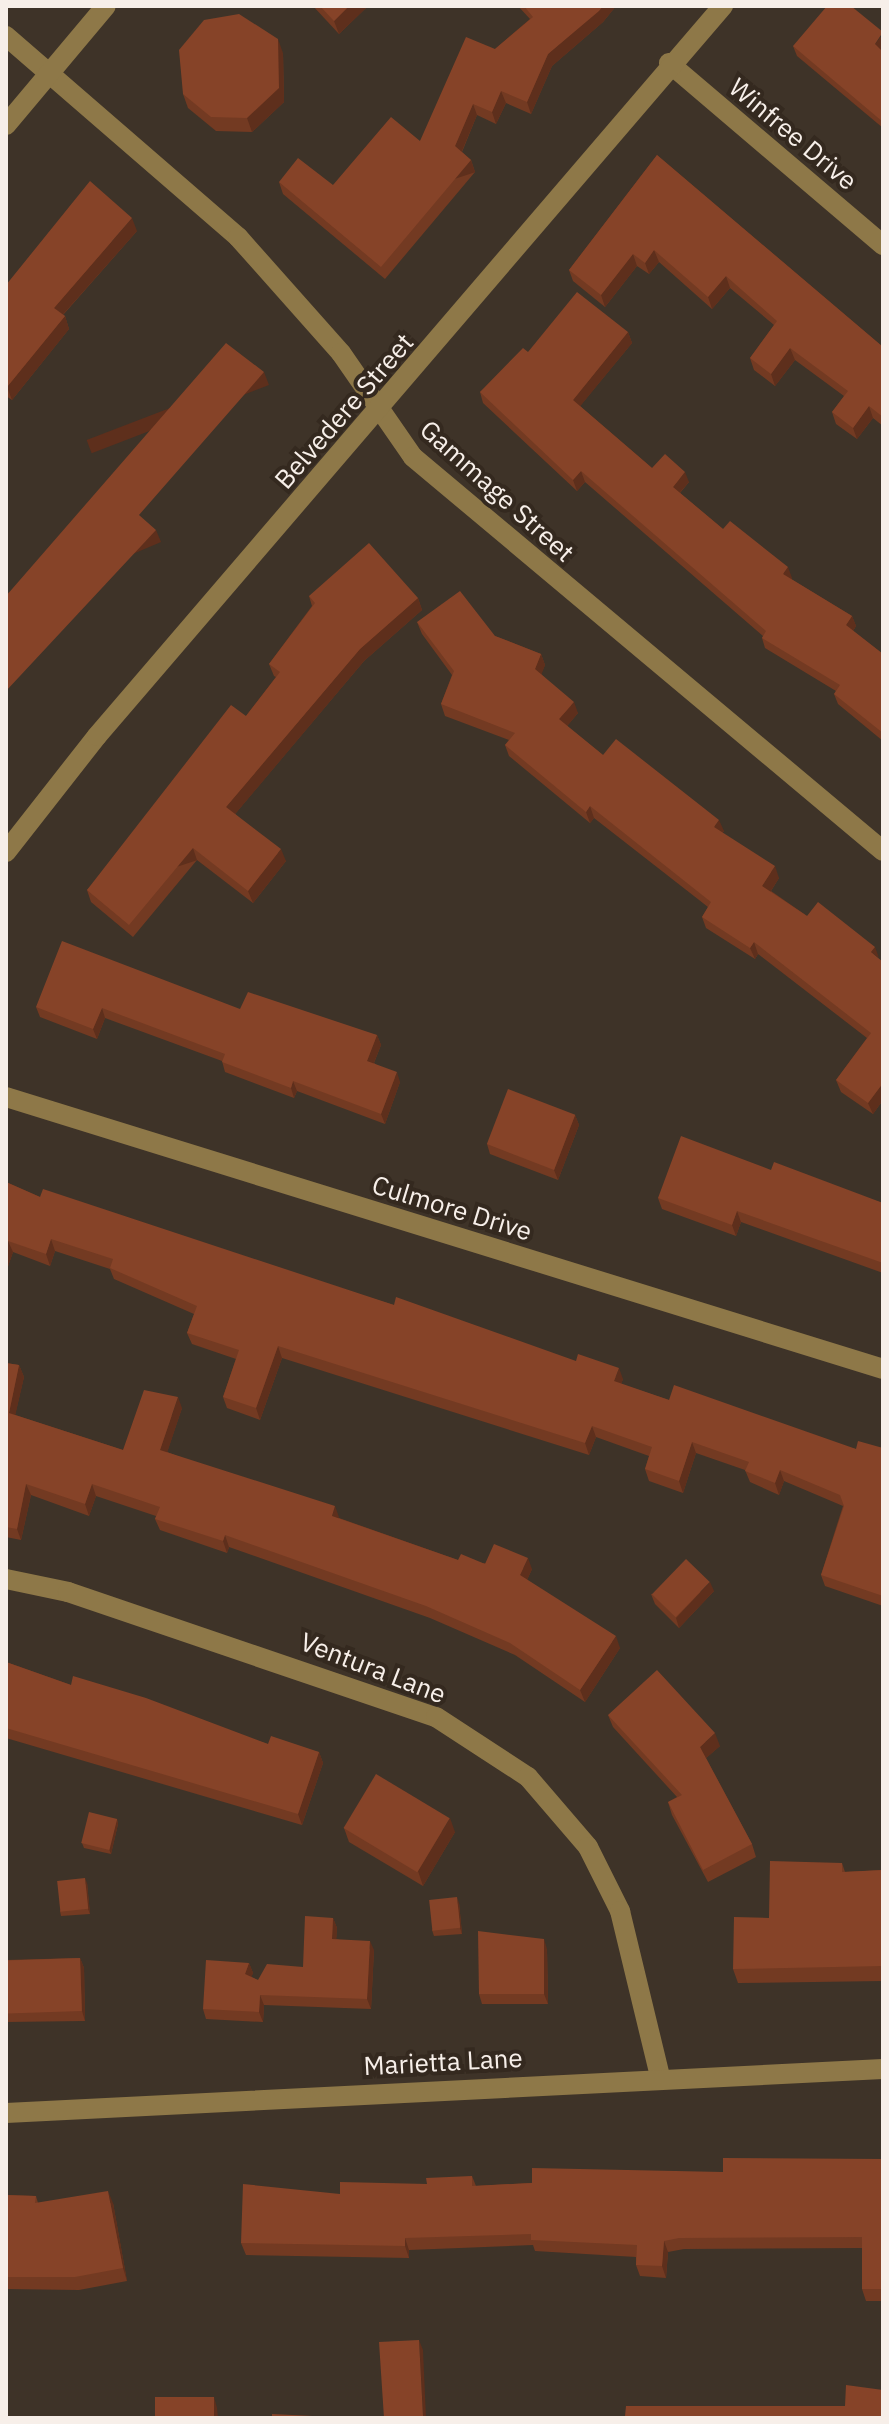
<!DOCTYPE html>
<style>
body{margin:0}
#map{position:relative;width:889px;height:2424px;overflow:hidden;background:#3e3328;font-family:"IBM Plex Sans",sans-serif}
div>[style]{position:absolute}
.minor>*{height:20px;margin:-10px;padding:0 10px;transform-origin:10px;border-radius:10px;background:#8e7848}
.wall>*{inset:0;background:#733a22}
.shaded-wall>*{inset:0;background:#5e2f1c;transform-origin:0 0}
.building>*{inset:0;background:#864328;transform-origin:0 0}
span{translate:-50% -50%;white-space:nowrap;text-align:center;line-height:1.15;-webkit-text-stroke:8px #34291f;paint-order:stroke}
.street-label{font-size:26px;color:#f7efe9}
.frame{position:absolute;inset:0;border:8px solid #f7efe9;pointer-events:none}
</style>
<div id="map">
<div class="minor">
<div style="left:6px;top:36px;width:307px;rotate:40.9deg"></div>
<div style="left:238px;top:237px;width:155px;rotate:48.4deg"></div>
<div style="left:341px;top:353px;width:126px;rotate:55.3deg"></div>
<div style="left:413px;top:457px;width:613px;rotate:39.97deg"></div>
<div style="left:669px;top:63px;width:281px;rotate:40.4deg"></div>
<div style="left:6px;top:125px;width:155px;rotate:-50deg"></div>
<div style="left:6px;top:852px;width:147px;rotate:-51.9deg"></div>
<div style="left:97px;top:736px;width:962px;rotate:-49.39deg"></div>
<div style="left:6px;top:1097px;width:918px;rotate:17.23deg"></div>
<div style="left:6px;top:1579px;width:63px;rotate:11.8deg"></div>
<div style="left:68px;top:1592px;width:389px;rotate:18.8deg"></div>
<div style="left:436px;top:1717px;width:110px;rotate:33.1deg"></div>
<div style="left:528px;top:1777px;width:92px;rotate:49.4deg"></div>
<div style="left:588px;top:1847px;width:72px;rotate:63.4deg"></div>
<div style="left:620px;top:1911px;width:170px;rotate:76.4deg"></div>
<div style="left:6px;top:2113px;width:878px;rotate:-2.87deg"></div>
</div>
<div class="wall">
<div style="clip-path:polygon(313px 6px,368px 6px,339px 34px)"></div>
<div style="clip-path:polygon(518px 6px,616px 6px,603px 22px,552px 66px,531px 114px,506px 103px,496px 124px,477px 115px,462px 152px,471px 160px,475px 172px,385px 279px,283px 194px,279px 182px,333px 185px,420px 141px,495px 49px,530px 19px)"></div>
<div style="clip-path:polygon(793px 46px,881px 50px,883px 52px,883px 128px,797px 56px)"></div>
<div style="clip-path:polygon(283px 53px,284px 102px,252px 132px,216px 131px,188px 108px,183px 94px)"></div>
<div style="clip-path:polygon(657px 155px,883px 347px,883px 426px,873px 418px,857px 439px,836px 424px,832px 412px,844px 396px,795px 360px,775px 386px,754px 370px,750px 358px,774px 325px,730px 288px,712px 309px,659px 262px,649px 274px,637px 266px,605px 307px,573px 281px,569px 270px)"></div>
<div style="clip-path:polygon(137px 231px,63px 315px,65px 316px,69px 329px,12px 400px,6px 396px,6px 285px)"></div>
<div style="clip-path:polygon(628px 332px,632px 343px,580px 406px,652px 468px,689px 482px,680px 493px,723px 529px,792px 578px,791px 579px,852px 616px,856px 626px,853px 631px,883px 654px,883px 741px,838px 704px,834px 694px,836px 691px,765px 648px,762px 638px,763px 636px,585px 482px,577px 491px,483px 403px,480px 392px,528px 352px)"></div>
<div style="clip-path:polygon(309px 596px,418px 598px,422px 610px,364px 661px,235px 814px,286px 861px,253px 903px,197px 860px,133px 937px,91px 902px,87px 890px,246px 716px,276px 677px,274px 676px,269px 664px,312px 606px)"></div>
<div style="clip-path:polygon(417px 622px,495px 636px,541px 654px,545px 665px,541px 674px,578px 713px,567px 726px,603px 755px,724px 831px,722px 833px,779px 878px,771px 891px,807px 916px,883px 962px,883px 1100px,873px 1114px,841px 1092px,836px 1080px,867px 1038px,758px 954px,755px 959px,706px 928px,702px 917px,708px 907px,594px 818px,590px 823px,509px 756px,505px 745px,509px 740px,445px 716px,441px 704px,452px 675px,422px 634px)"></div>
<div style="clip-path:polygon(36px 1007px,240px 1009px,377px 1035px,381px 1045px,374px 1063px,400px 1082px,385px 1124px,297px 1091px,294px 1098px,225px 1072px,222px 1061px,105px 1018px,97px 1039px,40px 1017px)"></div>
<div style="clip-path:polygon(575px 1115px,579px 1125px,558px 1180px,490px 1154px,487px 1144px)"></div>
<div style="clip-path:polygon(771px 1170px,883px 1203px,883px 1273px,741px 1222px,736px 1236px,662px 1209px,658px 1198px)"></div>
<div style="clip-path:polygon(6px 1182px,40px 1197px,394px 1305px,623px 1379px,621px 1384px,669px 1400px,856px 1449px,883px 1448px,883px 1606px,825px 1586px,821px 1575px,843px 1506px,784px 1481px,779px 1495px,750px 1482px,745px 1470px,696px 1453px,683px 1493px,649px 1481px,645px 1469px,649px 1456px,596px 1437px,589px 1455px,282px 1358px,260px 1420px,227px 1408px,223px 1397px,236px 1359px,192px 1344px,187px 1333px,194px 1314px,114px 1279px,110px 1269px,55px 1251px,50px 1266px,13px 1252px,6px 1272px)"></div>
<div style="clip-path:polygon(6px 1363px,19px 1365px,24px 1377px,15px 1415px,123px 1450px,182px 1408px,167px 1452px,339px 1518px,458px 1560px,532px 1569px,527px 1580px,620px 1648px,585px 1702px,515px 1655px,430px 1618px,229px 1547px,227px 1553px,160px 1530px,155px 1519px,156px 1516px,96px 1496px,89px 1516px,31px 1495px,21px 1540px,6px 1537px)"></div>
<div style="clip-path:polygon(714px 1591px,679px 1628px,655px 1604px,651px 1594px)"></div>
<div style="clip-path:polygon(6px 1662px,71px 1685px,268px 1744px,319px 1752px,323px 1763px,302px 1825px,6px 1738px)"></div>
<div style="clip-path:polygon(608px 1715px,720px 1746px,706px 1758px,752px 1844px,756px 1857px,708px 1882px,672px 1815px,668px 1802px,677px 1797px,613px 1727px)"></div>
<div style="clip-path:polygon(117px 1819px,118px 1824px,111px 1854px,84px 1848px,82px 1843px)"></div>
<div style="clip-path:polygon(344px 1828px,455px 1832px,423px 1886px,349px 1842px)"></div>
<div style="clip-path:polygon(842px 1863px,845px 1872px,883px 1870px,883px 1981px,738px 1983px,733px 1969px,769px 1918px)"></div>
<div style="clip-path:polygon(87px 1883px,90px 1914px,61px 1916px,60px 1911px)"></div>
<div style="clip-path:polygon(459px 1903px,462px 1934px,434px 1936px,432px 1930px)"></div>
<div style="clip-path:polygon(333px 1918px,337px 1928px,336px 1939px,374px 1950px,371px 2009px,264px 2005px,263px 2022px,206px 2019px,203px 2009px,249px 1963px,253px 1973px,251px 1977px,258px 1980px,303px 1967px)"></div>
<div style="clip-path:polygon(547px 1949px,548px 2004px,482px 2004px,479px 1994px)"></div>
<div style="clip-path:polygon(80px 1958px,84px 1968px,85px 2021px,6px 2022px,6px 1960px)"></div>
<div style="clip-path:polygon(883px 2159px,883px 2301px,866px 2301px,862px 2289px,862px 2248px,684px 2249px,668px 2252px,666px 2278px,640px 2276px,636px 2265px,636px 2257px,535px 2251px,533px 2245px,409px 2250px,409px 2258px,246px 2255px,241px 2243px,340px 2194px,427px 2184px,472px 2176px,476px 2186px,723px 2172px)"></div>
<div style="clip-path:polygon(6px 2195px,36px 2196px,38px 2203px,113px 2203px,127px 2281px,79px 2290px,6px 2289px)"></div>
</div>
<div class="shaded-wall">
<div style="clip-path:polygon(349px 6px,368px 6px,339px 34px,334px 21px)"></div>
<div style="clip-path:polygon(603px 6px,616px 6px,603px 22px,552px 66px,531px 114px,527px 102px,548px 54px)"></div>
<div style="clip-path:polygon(883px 34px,883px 48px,878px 54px,875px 44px)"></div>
<div style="clip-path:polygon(278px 39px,283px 53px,284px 102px,252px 132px,247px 118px)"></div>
<div style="clip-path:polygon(501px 91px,506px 103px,496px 124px,492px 112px)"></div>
<div style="clip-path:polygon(473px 104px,477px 115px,459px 158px,455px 146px)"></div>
<div style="left:471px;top:160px;width:13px;height:140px;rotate:72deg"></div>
<div style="clip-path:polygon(132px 218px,137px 231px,58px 320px,54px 308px)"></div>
<div style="clip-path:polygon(654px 250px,659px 262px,649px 274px,645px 263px)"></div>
<div style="clip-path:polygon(633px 254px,637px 266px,605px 307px,601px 295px)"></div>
<div style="clip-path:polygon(726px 276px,730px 288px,712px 309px,708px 297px)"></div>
<div style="clip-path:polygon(65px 316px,69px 329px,12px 400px,7px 387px)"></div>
<div style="clip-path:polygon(628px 332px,632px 343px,577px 410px,573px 400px)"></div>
<div style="clip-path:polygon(790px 348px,795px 360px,775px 386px,771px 374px)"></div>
<div style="left:264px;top:372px;width:14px;height:190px;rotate:69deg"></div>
<div style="clip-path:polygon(869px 406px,873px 418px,857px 439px,853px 428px)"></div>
<div style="clip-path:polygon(581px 471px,585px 482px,577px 491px,573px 480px)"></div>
<div style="clip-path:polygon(685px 472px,689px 482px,676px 497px,673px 487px)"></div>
<div style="left:156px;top:530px;width:13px;height:220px;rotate:67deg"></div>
<div style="clip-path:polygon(788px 567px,792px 578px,787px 585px,783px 574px)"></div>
<div style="clip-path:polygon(418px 598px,422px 610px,364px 661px,231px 819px,226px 807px,360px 649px)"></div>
<div style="clip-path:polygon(852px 616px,856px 626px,850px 636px,846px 625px)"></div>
<div style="clip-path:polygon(541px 654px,545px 665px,539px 681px,535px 669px)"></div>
<div style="clip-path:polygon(574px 702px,578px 713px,563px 731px,559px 719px)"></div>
<div style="clip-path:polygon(590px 806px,594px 818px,590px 823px,586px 812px)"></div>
<div style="clip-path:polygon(719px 820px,724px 831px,718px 838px,714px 827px)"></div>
<div style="left:193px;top:848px;width:13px;height:100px;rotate:72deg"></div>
<div style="clip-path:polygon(281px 849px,286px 861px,253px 903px,248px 891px)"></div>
<div style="clip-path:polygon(775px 866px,779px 878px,767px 897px,762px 886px)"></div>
<div style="clip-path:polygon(754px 942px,758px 954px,755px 959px,750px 948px)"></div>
<div style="clip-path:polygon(875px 947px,879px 958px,871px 952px)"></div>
<div style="clip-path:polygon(102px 1008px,105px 1018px,97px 1039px,93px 1029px)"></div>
<div style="clip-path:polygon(377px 1035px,381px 1045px,371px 1070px,367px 1061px)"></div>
<div style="clip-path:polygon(397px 1072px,400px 1082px,385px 1124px,381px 1114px)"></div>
<div style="clip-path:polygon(293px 1081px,297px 1091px,294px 1098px,291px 1088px)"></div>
<div style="clip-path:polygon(883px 1083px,883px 1100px,873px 1114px,868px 1103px)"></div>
<div style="clip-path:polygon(575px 1115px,579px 1125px,558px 1180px,554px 1170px)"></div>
<div style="clip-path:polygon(737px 1211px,741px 1222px,736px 1236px,732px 1225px)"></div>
<div style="clip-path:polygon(51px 1239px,55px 1251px,50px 1266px,46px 1254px)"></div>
<div style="clip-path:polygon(8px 1241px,13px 1252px,6px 1272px,6px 1248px)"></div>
<div style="clip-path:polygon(278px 1346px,282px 1358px,260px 1420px,256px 1408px)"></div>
<div style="clip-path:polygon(19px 1365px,24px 1377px,13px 1425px,9px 1413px)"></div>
<div style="clip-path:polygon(619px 1368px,623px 1379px,618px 1393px,614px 1381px)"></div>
<div style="clip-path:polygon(178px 1397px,182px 1408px,164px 1462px,160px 1450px)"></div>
<div style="clip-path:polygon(592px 1426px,596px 1437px,589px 1455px,585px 1443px)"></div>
<div style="clip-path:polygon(692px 1442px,696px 1453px,683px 1493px,679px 1481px)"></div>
<div style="clip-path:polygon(780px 1470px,784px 1481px,779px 1495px,775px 1483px)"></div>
<div style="clip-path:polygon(26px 1484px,31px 1495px,21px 1540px,17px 1529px)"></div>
<div style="clip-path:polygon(92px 1484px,96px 1496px,89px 1516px,85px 1504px)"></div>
<div style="clip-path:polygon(335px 1506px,339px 1517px,336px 1527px,332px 1516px)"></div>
<div style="clip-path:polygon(225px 1535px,229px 1547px,227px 1553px,223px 1541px)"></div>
<div style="clip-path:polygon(528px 1558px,532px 1569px,524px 1587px,520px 1575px)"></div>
<div style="clip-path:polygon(710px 1582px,714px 1591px,679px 1628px,676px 1618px)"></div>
<div style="clip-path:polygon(616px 1636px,620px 1648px,585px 1702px,580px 1690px)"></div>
<div style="clip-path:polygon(715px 1733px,720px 1746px,705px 1759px,700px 1747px)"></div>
<div style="clip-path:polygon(319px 1752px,323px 1763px,302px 1825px,298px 1814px)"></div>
<div style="clip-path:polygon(450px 1818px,455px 1832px,423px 1886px,418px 1871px)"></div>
<div style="clip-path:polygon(117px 1819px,118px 1824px,111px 1854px,109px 1849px)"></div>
<div style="clip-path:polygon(85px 1878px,87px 1883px,90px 1914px,88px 1909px)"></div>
<div style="clip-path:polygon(457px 1897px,459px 1903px,462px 1934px,460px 1928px)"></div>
<div style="clip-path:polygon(333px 1918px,337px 1928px,336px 1949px,332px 1939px)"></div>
<div style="clip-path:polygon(544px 1939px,547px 1949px,548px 2004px,544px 1994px)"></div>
<div style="clip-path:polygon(370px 1941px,374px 1950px,371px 2009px,367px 1999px)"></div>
<div style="clip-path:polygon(80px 1958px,84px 1968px,85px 2021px,82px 2011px)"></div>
<div style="clip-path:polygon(249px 1963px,253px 1973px,249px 1984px,245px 1974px)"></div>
<div style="clip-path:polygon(260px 1995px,264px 2005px,263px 2022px,259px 2012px)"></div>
<div style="clip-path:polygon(108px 2191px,113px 2203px,127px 2281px,123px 2268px)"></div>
<div style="clip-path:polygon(405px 2238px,409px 2250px,409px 2258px,405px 2246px)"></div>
<div style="clip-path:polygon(664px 2241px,668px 2252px,666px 2278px,662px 2266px)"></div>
<div style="clip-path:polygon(419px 2340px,423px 2350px,426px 2418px,423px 2416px)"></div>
<div style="clip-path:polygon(214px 2397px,217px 2408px,218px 2418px,214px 2418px)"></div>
</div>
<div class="building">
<div style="clip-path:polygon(320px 6px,349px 6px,334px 21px)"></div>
<div style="clip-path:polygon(524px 6px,603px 6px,599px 11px,548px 54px,527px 102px,501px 91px,492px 112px,473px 104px,455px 146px,471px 160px,381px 267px,279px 182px,298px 158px,333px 185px,391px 117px,420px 141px,466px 37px,495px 49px,533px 17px)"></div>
<div style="clip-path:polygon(827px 6px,851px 6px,883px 32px,875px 44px,883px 52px,883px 122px,793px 46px)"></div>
<div style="clip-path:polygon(239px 14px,278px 39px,279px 88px,247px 118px,211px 117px,183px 94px,179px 50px,204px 20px)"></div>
<div style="clip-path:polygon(657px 155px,883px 347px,883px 417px,869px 406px,853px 428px,832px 412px,848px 391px,790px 348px,771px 374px,750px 358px,777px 321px,726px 276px,708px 297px,654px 250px,645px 263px,633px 254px,601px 295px,569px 270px)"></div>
<div style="clip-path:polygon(90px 181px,132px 218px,54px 308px,65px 316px,7px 387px,6px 387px,6px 285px)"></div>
<div style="clip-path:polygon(577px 292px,628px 332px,573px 400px,652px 468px,665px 454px,685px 472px,673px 487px,723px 529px,730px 521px,788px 567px,783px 574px,852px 616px,846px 625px,883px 654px,883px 733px,834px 694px,840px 685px,762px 638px,766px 631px,581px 471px,573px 480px,480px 392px,523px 348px,528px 352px)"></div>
<div style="clip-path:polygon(226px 343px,264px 372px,139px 515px,156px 530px,6px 691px,6px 596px)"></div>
<div style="clip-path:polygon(369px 543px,418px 598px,360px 649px,226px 807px,281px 849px,248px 891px,193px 848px,129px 925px,87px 890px,231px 705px,246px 716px,280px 672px,269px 664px,315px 603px,309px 596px)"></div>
<div style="clip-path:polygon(460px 591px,495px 636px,541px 654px,535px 669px,574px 702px,559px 719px,603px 755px,616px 739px,719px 820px,714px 827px,775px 866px,762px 886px,807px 916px,818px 902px,875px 947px,871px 952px,883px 962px,883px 1083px,868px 1103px,836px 1080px,871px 1033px,754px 942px,750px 948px,702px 917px,711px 902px,590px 806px,586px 812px,505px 745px,515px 733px,441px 704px,454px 671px,417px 622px)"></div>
<div style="clip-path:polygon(62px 941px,240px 1009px,248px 992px,377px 1035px,367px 1061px,397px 1072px,381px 1114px,293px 1081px,291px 1088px,222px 1062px,225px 1054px,102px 1008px,93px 1029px,36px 1007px)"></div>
<div style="left:508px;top:1089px;width:72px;height:59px;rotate:21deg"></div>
<div style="clip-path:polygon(681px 1136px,771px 1170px,774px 1162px,883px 1203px,883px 1263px,737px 1211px,732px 1225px,658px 1198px)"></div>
<div style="clip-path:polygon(6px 1182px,40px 1197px,43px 1189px,394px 1305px,396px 1297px,576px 1361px,578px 1354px,619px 1368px,614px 1381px,669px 1400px,674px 1385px,856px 1449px,858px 1441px,883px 1448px,883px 1596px,821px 1575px,844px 1506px,840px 1495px,780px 1470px,775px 1483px,745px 1471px,749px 1462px,692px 1442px,679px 1481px,645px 1469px,652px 1447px,592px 1426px,585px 1443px,278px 1346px,256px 1408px,223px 1397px,239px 1350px,187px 1333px,197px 1306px,110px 1268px,113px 1259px,51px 1239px,46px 1254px,8px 1241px,6px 1248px)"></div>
<div style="clip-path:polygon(6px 1363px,19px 1365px,9px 1413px,123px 1450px,144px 1390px,178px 1397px,160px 1450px,335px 1506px,332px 1516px,458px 1560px,461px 1554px,485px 1564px,494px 1544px,528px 1558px,520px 1575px,616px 1636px,580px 1690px,510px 1643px,426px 1606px,225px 1535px,223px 1541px,155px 1519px,160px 1507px,92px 1484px,85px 1504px,26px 1484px,17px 1529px,6px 1527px)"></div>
<div style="left:686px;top:1559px;width:33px;height:49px;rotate:44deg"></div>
<div style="clip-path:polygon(6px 1662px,71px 1685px,73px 1676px,146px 1698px,268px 1744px,271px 1736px,319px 1752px,298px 1814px,6px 1728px)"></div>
<div style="clip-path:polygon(657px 1670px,715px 1733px,700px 1747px,752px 1844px,703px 1870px,668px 1802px,682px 1795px,608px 1715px)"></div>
<div style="left:376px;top:1774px;width:86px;height:63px;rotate:31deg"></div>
<div style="left:89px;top:1812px;width:29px;height:32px;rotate:14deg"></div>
<div style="clip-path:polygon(770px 1861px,842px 1863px,842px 1872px,883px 1870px,883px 1966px,733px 1969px,734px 1917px,769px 1918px)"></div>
<div style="left:85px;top:1878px;width:31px;height:28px;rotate:84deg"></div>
<div style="left:457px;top:1897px;width:31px;height:28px;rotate:84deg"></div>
<div style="clip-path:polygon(305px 1916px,333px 1918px,332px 1939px,370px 1941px,367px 1999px,260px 1995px,259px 2012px,203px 2009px,206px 1960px,249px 1963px,245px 1974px,258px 1980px,267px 1964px,303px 1967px)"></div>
<div style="clip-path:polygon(478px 1931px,544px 1939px,544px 1994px,479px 1994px)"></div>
<div style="left:80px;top:1958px;width:53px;height:74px;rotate:88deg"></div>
<div style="clip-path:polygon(723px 2158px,883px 2159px,883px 2289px,862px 2289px,862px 2237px,679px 2238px,664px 2241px,662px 2266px,636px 2265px,637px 2245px,531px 2240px,531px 2234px,405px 2238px,405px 2246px,241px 2243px,243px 2184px,340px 2194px,340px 2182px,427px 2184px,426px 2178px,472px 2176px,472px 2186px,532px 2183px,532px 2168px,723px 2172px)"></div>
<div style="clip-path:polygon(108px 2191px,123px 2268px,75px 2277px,6px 2277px,6px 2195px,36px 2196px,35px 2203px)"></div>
<div style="clip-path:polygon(419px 2340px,423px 2416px,625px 2416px,626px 2406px,845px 2406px,846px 2385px,883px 2390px,883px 2418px,384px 2418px,379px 2342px)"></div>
<div style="left:214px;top:2397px;width:21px;height:59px;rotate:90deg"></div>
<div style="clip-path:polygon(272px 2414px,353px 2418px,272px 2418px)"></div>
</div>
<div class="street-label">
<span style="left:793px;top:134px;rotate:40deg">Winfree Drive</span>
<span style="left:344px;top:411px;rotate:-49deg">Belvedere Street</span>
<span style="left:497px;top:491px;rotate:42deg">Gammage Street</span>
<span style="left:452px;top:1208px;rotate:17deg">Culmore Drive</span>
<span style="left:373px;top:1668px;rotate:21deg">Ventura Lane</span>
<span style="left:443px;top:2062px;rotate:-3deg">Marietta Lane</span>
</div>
<div class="frame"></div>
</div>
